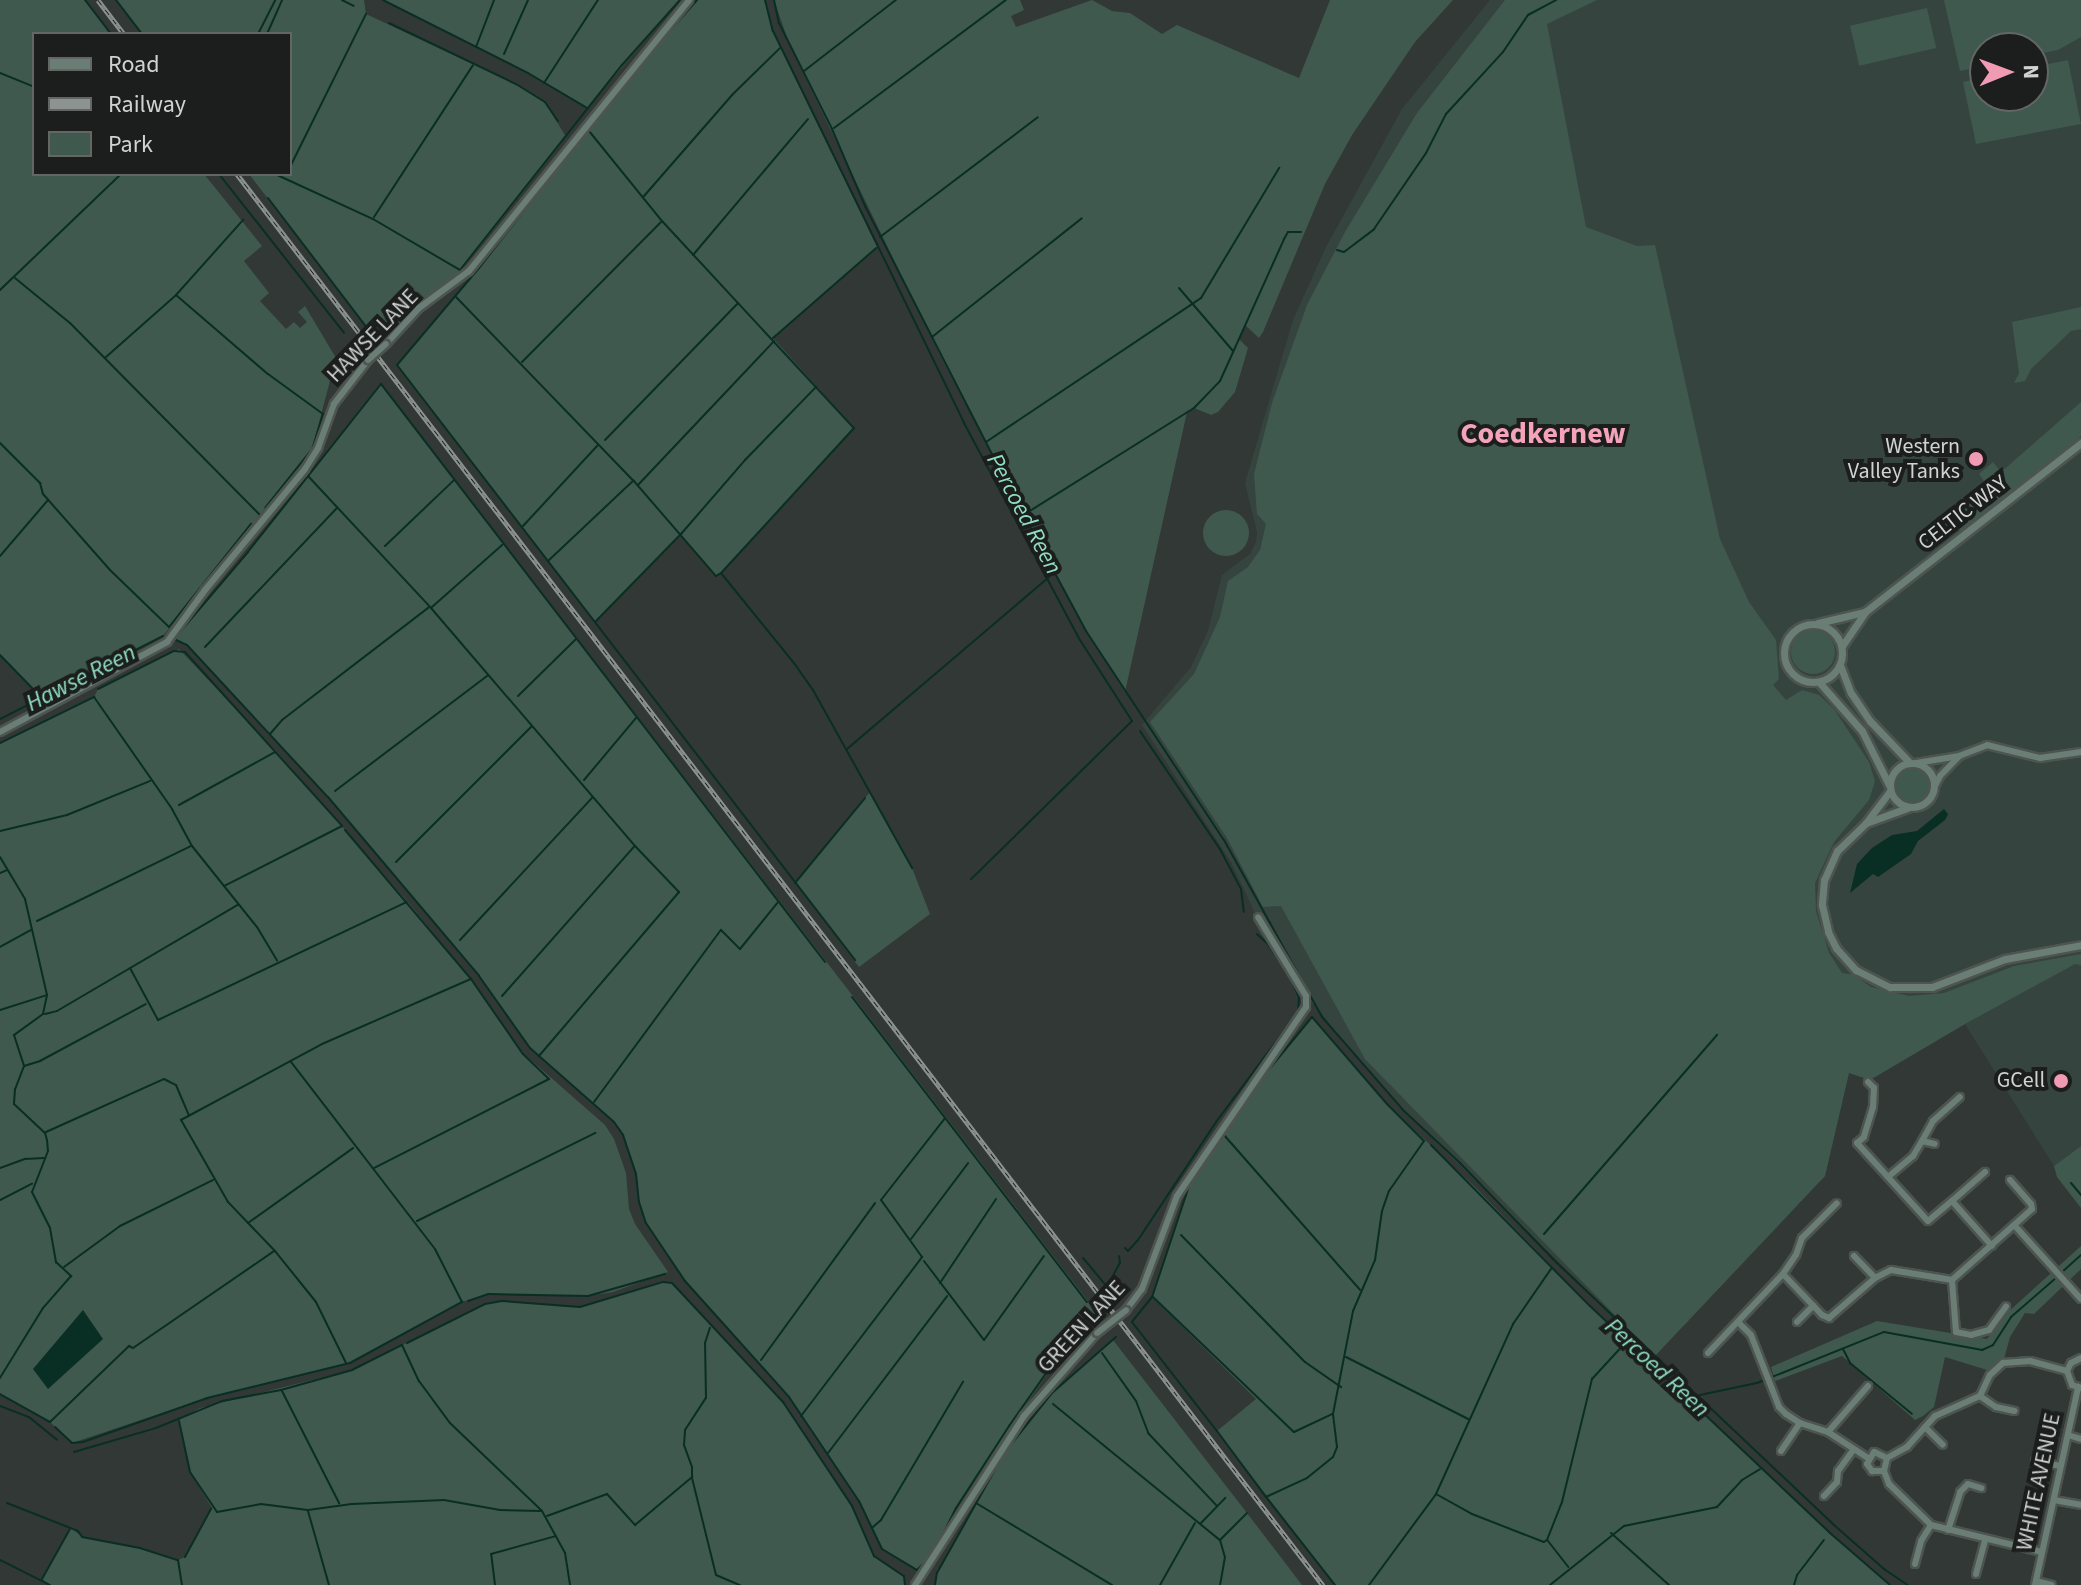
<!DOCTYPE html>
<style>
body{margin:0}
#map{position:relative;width:2081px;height:1585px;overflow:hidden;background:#313835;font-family:"Source Sans 3",sans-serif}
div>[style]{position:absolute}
.built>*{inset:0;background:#36443f}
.green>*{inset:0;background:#3f594f;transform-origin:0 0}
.round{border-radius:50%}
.water>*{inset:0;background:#092e23}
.stream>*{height:2px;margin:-1px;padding:0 1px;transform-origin:1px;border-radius:1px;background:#092e23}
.roads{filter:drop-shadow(2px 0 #4d5451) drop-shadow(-2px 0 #4d5451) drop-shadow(0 2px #4d5451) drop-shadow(0 -2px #4d5451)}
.minor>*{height:6px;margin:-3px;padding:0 3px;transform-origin:3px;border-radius:3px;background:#6a7e76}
.tertiary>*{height:7px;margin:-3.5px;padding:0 3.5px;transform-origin:3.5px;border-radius:3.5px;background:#6a7e76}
.tertiary>.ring{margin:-3.5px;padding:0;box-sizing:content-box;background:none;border:7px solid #6a7e76;border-radius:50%}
.rail>*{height:5px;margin-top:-2.5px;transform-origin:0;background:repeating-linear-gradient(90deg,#1b1e1d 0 6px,#8d9391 0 12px);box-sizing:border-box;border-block:2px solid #8d9391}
.bridges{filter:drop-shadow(2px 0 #4d5451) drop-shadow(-2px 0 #4d5451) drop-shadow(0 2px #4d5451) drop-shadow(0 -2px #4d5451)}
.minor-bridge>*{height:6px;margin:-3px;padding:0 3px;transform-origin:3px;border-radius:3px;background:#6a7e76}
.dots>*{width:22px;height:22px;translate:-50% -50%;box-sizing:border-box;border:4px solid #1b1e1d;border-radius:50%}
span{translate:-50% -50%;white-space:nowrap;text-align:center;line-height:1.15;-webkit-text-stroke:8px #1b1e1d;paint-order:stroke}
.street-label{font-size:22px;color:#cfd3d2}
.poi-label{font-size:22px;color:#cfd3d2}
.right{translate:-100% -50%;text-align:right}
.water-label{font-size:24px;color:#90dfc3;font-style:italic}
.district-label{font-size:30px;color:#f4a3ba;font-weight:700}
.legend{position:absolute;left:32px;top:32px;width:260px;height:144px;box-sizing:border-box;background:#1b1e1d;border:2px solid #636665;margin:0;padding:10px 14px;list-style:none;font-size:24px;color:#cfd3d2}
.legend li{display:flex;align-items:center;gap:16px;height:40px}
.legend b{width:40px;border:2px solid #636665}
.north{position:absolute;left:1969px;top:32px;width:80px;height:80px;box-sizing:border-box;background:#1b1e1d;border:2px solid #636665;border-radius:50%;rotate:89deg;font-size:22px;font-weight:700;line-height:32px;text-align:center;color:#cfd3d2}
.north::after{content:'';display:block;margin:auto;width:28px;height:36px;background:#f19ab3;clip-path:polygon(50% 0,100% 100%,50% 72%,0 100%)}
</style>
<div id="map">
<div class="built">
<div style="clip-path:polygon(evenodd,1490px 0,2081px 0,2081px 1146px,2054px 1166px,1965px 1024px,1870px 1080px,1849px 1073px,1825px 1176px,1655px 1356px,1403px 1110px,1342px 1042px,1316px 1005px,1307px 1002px,1254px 911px,1231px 862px,1142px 725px,1191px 667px,1208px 631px,1222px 575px,1250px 554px,1256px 542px,1257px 532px,1245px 483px,1293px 320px,1325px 249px,1402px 109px,1490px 0,1985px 48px,2033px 48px,2033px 96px,1985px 96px,1985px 48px)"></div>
</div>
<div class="green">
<div style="clip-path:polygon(0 0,85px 0,111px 34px,34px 34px,34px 174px,204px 174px,262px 246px,244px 261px,269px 293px,260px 301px,286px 329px,294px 322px,300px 328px,307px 322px,298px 312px,305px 306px,336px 358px,312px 449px,163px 636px,42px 698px,0 655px)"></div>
<div style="clip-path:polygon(116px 0,364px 0,366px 14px,516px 84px,545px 102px,566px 137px,453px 281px,371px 333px,249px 174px,290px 174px,290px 34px,142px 34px)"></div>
<div style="clip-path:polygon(383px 0,680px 0,587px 108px,528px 73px)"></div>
<div style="clip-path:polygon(697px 0,765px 0,773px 31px,877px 247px,773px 338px,854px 428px,721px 573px,716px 576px,681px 535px,595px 622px,397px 365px,479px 268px,640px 65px)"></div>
<div style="clip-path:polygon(774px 0,1020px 0,1024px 10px,1011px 16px,1016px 27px,1092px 0,1112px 11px,1130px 13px,1162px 34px,1177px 25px,1299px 78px,1330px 0,1453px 0,1415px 42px,1352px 135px,1325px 184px,1263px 332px,1259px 338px,1245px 325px,1239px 339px,1248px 348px,1235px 392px,1218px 412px,1211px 415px,1194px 408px,1187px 412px,1125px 692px,1086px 631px,943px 361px,790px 46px)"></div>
<div style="clip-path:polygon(1505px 0,1597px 0,1547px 24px,1586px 227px,1637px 246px,1655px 245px,1720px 539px,1749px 602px,1776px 640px,1779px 679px,1773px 685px,1786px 700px,1802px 690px,1819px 695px,1834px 709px,1869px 762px,1875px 781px,1869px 800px,1834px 842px,1815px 883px,1816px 911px,1829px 953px,1842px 973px,1854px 975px,1871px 987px,1909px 996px,1944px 993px,2014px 966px,2081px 954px,2081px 965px,2075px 964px,1965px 1024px,1870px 1080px,1849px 1073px,1825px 1176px,1655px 1356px,1365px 1059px,1281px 906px,1263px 907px,1227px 838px,1150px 722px,1194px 674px,1220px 617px,1228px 581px,1248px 567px,1260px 550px,1266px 524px,1257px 514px,1254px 474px,1272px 403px,1307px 305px,1345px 232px,1417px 113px)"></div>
<div style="clip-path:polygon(1944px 0,2081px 0,2081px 37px,2058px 50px,2033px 55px,2033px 48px,1985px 48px,1985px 66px,1960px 71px)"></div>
<div style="left:1927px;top:8px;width:41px;height:79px;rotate:77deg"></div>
<div style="clip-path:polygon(2068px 60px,2081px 124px,1976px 144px,1963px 82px,1985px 77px,1985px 96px,2033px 96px,2033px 67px)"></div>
<div style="clip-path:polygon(2081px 307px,2081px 329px,2071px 331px,2031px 369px,2025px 381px,2014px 383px,2019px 373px,2012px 322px)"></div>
<div style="clip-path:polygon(381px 384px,1098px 1314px,1085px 1318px,956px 1508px,936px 1548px,917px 1570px,882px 1549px,859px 1501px,789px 1397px,685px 1281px,646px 1223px,639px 1202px,636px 1174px,623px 1135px,614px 1122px,530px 1048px,479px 976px,328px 797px,187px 645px,174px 639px,248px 552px)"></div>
<div style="clip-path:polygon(2081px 402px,2081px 436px,1963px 530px,1954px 530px,1942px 518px,1984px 481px,1979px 474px,1993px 462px,2001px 472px)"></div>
<div class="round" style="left:1203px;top:510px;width:46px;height:46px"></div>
<div class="round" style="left:1791px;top:630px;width:44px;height:44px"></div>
<div style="clip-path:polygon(179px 649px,276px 751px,407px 901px,471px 979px,524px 1054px,605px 1125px,614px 1139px,626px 1173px,629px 1209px,635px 1224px,668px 1272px,613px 1292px,588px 1296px,488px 1294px,462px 1302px,350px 1363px,207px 1398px,72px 1443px,50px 1422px,0 1394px,0 743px,94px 697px,98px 689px)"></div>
<div class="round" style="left:1896px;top:768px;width:34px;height:34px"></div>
<div style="clip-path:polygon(870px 792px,912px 868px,930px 914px,859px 967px,795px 883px)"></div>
<div style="clip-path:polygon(1312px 1017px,1387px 1104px,1476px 1188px,1590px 1306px,1830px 1533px,1890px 1585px,1335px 1585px,1217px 1431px,1256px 1399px,1152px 1297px,1189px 1186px,1266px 1073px)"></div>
<div style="clip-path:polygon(2081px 1146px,2081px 1208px,2057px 1177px,2054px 1166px)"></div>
<div style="clip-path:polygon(2081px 1246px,2081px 1269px,2034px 1314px,2025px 1313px,2010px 1337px,2004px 1359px,1987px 1370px,1945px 1357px,1934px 1407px,1923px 1416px,1915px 1420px,1842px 1356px,1775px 1381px,1771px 1367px,1877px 1321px,1987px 1339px,2007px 1313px)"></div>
<div style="clip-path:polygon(663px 1282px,672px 1283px,783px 1402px,852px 1506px,874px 1556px,904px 1576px,905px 1585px,50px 1585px,42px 1579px,71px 1528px,82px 1537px,140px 1548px,178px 1560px,185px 1557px,212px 1508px,190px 1472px,179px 1420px,200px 1408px,352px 1370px,485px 1304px,502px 1301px,581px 1307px)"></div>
<div style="clip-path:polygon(1113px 1340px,1247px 1513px,1302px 1585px,935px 1585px,937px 1573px,1005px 1452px,1052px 1393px)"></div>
</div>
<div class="water">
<div style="clip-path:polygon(1944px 809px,1948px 814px,1945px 820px,1918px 841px,1911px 854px,1878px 877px,1873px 874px,1850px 893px,1857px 864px,1872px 848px,1892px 835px,1917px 831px)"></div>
<div style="clip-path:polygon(83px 1310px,103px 1339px,48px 1389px,33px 1369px)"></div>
</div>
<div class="stream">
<div style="left:85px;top:0;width:43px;rotate:52.6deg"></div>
<div style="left:116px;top:0;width:43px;rotate:52.6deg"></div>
<div style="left:342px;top:0;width:13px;rotate:27deg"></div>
<div style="left:383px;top:0;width:162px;rotate:26.7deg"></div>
<div style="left:528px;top:73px;width:69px;rotate:30.7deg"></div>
<div style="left:765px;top:0;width:32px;rotate:76deg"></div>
<div style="left:773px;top:31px;width:436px;rotate:64deg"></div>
<div style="left:964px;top:423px;width:246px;rotate:61.9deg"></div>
<div style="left:1080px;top:640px;width:96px;rotate:57.3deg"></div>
<div style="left:1132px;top:721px;width:226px;rotate:135.5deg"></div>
<div style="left:774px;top:0;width:24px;rotate:78deg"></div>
<div style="left:779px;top:23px;width:119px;rotate:63.4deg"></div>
<div style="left:832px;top:129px;width:84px;rotate:66.8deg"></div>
<div style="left:865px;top:206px;width:314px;rotate:62.9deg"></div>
<div style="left:1008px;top:486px;width:165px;rotate:61.7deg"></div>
<div style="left:1086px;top:631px;width:250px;rotate:56.6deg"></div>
<div style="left:1224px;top:840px;width:202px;rotate:61deg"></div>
<div style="left:1322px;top:1017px;width:123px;rotate:48.9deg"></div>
<div style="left:1403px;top:1110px;width:78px;rotate:42.9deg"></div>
<div style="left:1460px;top:1163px;width:139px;rotate:45.9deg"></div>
<div style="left:1557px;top:1263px;width:381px;rotate:43.4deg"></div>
<div style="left:1834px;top:1525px;width:67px;rotate:41.3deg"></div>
<div style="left:1884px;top:1569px;width:29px;rotate:34deg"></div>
<div style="left:389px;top:23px;width:141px;rotate:25.7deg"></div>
<div style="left:516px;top:84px;width:34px;rotate:32deg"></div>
<div style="left:545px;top:102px;width:23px;rotate:56deg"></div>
<div style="left:258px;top:34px;width:38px;rotate:-63deg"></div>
<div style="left:267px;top:34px;width:37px;rotate:-66deg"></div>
<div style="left:476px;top:47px;width:50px;rotate:-69deg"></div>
<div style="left:504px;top:54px;width:59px;rotate:-66deg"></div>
<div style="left:645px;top:59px;width:79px;rotate:-48.6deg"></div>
<div style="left:804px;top:71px;width:116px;rotate:-37.7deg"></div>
<div style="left:0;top:73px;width:37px;rotate:22deg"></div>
<div style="left:544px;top:83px;width:99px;rotate:-57deg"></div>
<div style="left:834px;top:128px;width:214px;rotate:-36.7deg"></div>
<div style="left:588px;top:129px;width:177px;rotate:128.1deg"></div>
<div style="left:479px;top:268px;width:127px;rotate:130.2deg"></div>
<div style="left:397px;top:365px;width:751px;rotate:52.41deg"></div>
<div style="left:589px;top:131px;width:116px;rotate:51deg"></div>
<div style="left:662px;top:221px;width:282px;rotate:47.2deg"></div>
<div style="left:854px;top:428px;width:195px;rotate:132.5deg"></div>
<div style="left:290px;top:167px;width:171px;rotate:-63.6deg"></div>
<div style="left:219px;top:174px;width:202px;rotate:51.8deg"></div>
<div style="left:275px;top:174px;width:108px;rotate:24.7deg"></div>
<div style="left:373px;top:219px;width:101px;rotate:30.4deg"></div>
<div style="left:460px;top:270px;width:261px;rotate:-51.7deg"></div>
<div style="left:622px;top:65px;width:87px;rotate:-48.3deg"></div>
<div style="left:644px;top:196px;width:134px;rotate:-48.9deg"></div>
<div style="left:732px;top:95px;width:67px;rotate:-44.4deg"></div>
<div style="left:268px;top:198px;width:170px;rotate:52.7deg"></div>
<div style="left:374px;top:217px;width:181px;rotate:-56.9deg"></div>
<div style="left:880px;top:237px;width:198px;rotate:-37.2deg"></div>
<div style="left:1337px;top:250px;width:7px;rotate:16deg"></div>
<div style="left:1344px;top:252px;width:38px;rotate:-37deg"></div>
<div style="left:1374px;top:229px;width:92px;rotate:-55.6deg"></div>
<div style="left:1426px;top:153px;width:44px;rotate:-62.9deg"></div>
<div style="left:1446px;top:114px;width:84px;rotate:-47.4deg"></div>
<div style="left:1503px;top:52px;width:45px;rotate:-56deg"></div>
<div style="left:1528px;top:15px;width:32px;rotate:-28deg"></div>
<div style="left:693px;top:255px;width:178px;rotate:-49.8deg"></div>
<div style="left:15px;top:278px;width:71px;rotate:39.3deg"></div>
<div style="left:70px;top:323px;width:269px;rotate:45.3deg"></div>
<div style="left:1179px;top:288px;width:83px;rotate:49.4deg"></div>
<div style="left:0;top:290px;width:168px;rotate:-43.8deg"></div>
<div style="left:176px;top:295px;width:121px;rotate:40.7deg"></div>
<div style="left:268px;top:374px;width:68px;rotate:36deg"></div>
<div style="left:323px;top:414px;width:37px;rotate:107deg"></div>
<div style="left:312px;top:449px;width:75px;rotate:128.5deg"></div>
<div style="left:456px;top:297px;width:255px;rotate:46deg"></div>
<div style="left:633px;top:480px;width:127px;rotate:49.2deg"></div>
<div style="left:716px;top:576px;width:6px;rotate:-31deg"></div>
<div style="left:721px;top:573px;width:116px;rotate:51deg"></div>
<div style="left:794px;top:663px;width:33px;rotate:55deg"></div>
<div style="left:813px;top:690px;width:204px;rotate:60.9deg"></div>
<div style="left:932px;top:337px;width:191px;rotate:-38.4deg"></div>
<div style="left:773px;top:338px;width:137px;rotate:-41.1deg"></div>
<div style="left:106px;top:357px;width:94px;rotate:-41.5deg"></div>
<div style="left:176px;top:295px;width:101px;rotate:-48.2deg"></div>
<div style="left:522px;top:362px;width:197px;rotate:-45.2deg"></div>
<div style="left:605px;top:440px;width:191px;rotate:-45.8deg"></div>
<div style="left:986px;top:442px;width:259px;rotate:-33.8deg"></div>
<div style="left:1201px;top:298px;width:152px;rotate:-59deg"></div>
<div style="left:0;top:443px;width:57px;rotate:45deg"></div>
<div style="left:40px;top:483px;width:11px;rotate:75deg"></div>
<div style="left:43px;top:494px;width:101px;rotate:48.6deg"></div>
<div style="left:110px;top:570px;width:82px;rotate:44deg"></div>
<div style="left:169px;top:627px;width:132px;rotate:-51.5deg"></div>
<div style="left:308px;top:476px;width:180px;rotate:47deg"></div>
<div style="left:431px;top:608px;width:313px;rotate:49.4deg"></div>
<div style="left:635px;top:846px;width:64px;rotate:46.3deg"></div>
<div style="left:679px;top:892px;width:216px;rotate:130.5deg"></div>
<div style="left:638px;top:485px;width:198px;rotate:-46.6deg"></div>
<div style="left:1025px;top:514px;width:199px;rotate:-32.1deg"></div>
<div style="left:1194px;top:408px;width:37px;rotate:-46deg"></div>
<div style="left:1220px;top:381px;width:156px;rotate:-65.7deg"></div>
<div style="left:1284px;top:239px;width:8px;rotate:-60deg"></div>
<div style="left:1288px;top:232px;width:13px"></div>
<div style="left:523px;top:526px;width:110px;rotate:-47.2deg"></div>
<div style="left:385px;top:546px;width:95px;rotate:-43.7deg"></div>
<div style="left:0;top:556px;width:74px;rotate:-49.4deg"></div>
<div style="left:548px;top:561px;width:117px;rotate:-43.3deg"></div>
<div style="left:432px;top:607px;width:94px;rotate:-41.5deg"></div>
<div style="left:596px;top:621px;width:122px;rotate:-45.7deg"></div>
<div style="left:681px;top:534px;width:98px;rotate:-49.1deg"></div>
<div style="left:745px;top:460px;width:102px;rotate:-45.8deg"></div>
<div style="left:205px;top:647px;width:192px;rotate:-46.5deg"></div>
<div style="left:0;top:655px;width:53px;rotate:45.8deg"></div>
<div style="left:98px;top:689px;width:85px;rotate:-26.6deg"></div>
<div style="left:174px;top:651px;width:11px;rotate:5deg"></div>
<div style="left:185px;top:652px;width:234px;rotate:47.9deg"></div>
<div style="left:342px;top:826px;width:132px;rotate:153deg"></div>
<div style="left:518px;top:696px;width:81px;rotate:-44.5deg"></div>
<div style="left:0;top:719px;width:183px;rotate:-27deg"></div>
<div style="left:163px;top:636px;width:6px;rotate:18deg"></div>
<div style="left:1140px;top:731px;width:143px;rotate:55.9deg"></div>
<div style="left:1220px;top:849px;width:45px;rotate:62.3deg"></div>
<div style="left:1241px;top:889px;width:23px;rotate:83deg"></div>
<div style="left:270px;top:734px;width:18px;rotate:-49deg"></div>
<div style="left:282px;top:720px;width:185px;rotate:-37.5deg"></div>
<div style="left:0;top:743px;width:105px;rotate:-26.1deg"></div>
<div style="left:94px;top:697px;width:136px;rotate:55.1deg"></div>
<div style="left:172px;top:809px;width:42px;rotate:61.6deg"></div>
<div style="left:192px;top:846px;width:104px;rotate:51.3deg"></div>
<div style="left:257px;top:927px;width:39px;rotate:59deg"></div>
<div style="left:847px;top:749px;width:265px;rotate:-40.4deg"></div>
<div style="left:584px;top:780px;width:81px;rotate:-50deg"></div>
<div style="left:335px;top:791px;width:191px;rotate:-37.1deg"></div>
<div style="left:179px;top:805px;width:110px;rotate:-28.9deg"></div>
<div style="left:345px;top:830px;width:195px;rotate:49.8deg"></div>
<div style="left:471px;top:979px;width:91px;rotate:55.3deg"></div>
<div style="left:523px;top:1054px;width:36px;rotate:44deg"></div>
<div style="left:549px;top:1079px;width:196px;rotate:153deg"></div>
<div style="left:0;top:831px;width:69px;rotate:-13.4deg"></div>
<div style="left:67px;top:815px;width:90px;rotate:-22.3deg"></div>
<div style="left:0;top:857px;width:49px;rotate:59.2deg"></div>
<div style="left:25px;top:899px;width:98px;rotate:77.1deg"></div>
<div style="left:47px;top:995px;width:19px;rotate:102deg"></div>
<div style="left:43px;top:1014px;width:36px;rotate:144deg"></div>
<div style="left:14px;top:1035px;width:33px;rotate:72deg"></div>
<div style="left:24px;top:1066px;width:25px;rotate:111deg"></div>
<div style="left:15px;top:1089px;width:15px;rotate:94deg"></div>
<div style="left:14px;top:1104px;width:42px;rotate:43.1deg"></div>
<div style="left:45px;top:1133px;width:7px;rotate:74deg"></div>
<div style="left:47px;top:1140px;width:11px;rotate:85deg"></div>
<div style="left:48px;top:1151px;width:44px;rotate:111.3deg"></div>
<div style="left:32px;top:1192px;width:40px;rotate:63.4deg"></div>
<div style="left:50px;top:1228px;width:35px;rotate:80deg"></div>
<div style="left:56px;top:1262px;width:21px;rotate:43deg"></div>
<div style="left:71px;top:1276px;width:43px;rotate:131.2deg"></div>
<div style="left:43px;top:1308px;width:82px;rotate:121.6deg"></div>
<div style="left:396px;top:862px;width:192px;rotate:-45deg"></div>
<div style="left:0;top:873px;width:8px;rotate:-23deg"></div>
<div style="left:795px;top:883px;width:110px;rotate:-50.5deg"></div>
<div style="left:37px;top:921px;width:171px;rotate:-26deg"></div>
<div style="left:460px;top:940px;width:195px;rotate:-47.1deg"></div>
<div style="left:0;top:947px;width:35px;rotate:-29deg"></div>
<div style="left:825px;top:962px;width:729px;rotate:-127.53deg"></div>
<div style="left:381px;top:384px;width:214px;rotate:128.4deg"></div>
<div style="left:248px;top:552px;width:114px;rotate:130.4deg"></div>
<div style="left:174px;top:639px;width:14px;rotate:25deg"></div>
<div style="left:187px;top:645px;width:207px;rotate:47.2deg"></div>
<div style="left:328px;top:797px;width:234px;rotate:49.8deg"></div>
<div style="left:479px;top:976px;width:88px;rotate:54.7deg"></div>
<div style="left:530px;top:1048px;width:112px;rotate:41.4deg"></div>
<div style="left:614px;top:1122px;width:16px;rotate:55deg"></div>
<div style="left:623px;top:1135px;width:41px;rotate:71.6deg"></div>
<div style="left:636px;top:1174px;width:28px;rotate:84deg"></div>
<div style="left:639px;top:1202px;width:22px;rotate:72deg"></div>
<div style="left:646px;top:1223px;width:70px;rotate:56.1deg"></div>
<div style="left:685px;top:1281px;width:156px;rotate:48.1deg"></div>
<div style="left:789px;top:1397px;width:125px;rotate:56.1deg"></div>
<div style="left:859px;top:1501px;width:53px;rotate:64.4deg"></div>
<div style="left:882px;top:1549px;width:41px;rotate:31deg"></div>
<div style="left:917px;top:1570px;width:16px;rotate:-45deg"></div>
<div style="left:130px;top:968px;width:59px;rotate:61.7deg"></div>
<div style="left:158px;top:1020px;width:275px;rotate:-25.4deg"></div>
<div style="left:502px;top:996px;width:199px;rotate:-48.5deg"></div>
<div style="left:852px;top:997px;width:385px;rotate:52.4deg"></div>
<div style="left:0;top:1010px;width:49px;rotate:-17.7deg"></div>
<div style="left:45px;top:1014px;width:12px;rotate:-14deg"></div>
<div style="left:57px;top:1011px;width:210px;rotate:-30.4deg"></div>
<div style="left:24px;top:1066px;width:17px;rotate:-17deg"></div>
<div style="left:40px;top:1061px;width:120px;rotate:-28.3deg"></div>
<div style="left:594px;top:1102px;width:214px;rotate:-53.6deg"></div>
<div style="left:721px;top:930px;width:27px;rotate:45deg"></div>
<div style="left:740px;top:949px;width:60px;rotate:-51deg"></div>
<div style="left:46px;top:1132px;width:129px;rotate:-24.2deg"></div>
<div style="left:164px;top:1079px;width:13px;rotate:27deg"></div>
<div style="left:176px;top:1085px;width:33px;rotate:67deg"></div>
<div style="left:1224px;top:1135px;width:206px;rotate:48.7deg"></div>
<div style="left:1431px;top:1145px;width:226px;rotate:45.4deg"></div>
<div style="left:1590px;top:1306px;width:330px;rotate:43.4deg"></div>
<div style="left:1830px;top:1533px;width:79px;rotate:40.9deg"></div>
<div style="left:0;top:1168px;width:27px;rotate:-20deg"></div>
<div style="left:25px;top:1159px;width:19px;rotate:-3deg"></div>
<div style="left:2071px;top:1183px;width:16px;rotate:50deg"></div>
<div style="left:0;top:1200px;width:36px;rotate:-27deg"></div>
<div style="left:417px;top:1221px;width:199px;rotate:-26.3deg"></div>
<div style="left:248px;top:1223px;width:129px;rotate:-35.5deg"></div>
<div style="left:1544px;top:1234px;width:264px;rotate:-49deg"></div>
<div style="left:1181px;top:1235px;width:177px;rotate:45.7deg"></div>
<div style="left:1305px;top:1362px;width:44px;rotate:34.8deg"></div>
<div style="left:911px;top:1239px;width:95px;rotate:-53.1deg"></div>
<div style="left:1125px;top:1248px;width:4px;rotate:45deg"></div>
<div style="left:1128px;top:1251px;width:15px;rotate:-48deg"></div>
<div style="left:1138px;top:1240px;width:141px;rotate:-56.5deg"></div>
<div style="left:1216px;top:1122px;width:137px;rotate:-53.3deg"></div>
<div style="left:1298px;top:1012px;width:15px;rotate:-86deg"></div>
<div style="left:1299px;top:997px;width:20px;rotate:-114deg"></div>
<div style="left:1291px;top:979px;width:42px;rotate:-123.3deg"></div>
<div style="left:1268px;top:944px;width:15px;rotate:-138deg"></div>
<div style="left:1083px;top:1258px;width:38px;rotate:50deg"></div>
<div style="left:1107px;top:1287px;width:27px;rotate:-62deg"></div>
<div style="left:1120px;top:1263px;width:7px;rotate:-98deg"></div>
<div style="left:924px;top:1261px;width:99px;rotate:52.8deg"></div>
<div style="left:984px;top:1340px;width:103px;rotate:-54.5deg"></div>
<div style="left:64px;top:1267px;width:69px;rotate:-36.2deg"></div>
<div style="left:120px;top:1226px;width:104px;rotate:-26.3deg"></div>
<div style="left:2061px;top:1273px;width:27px;rotate:-42deg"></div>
<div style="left:940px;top:1283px;width:101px;rotate:-56.3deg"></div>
<div style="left:1153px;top:1297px;width:195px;rotate:43.8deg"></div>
<div style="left:1294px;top:1432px;width:42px;rotate:-25.3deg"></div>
<div style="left:468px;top:1301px;width:21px;rotate:-19deg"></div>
<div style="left:488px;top:1294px;width:100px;rotate:1.1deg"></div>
<div style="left:588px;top:1296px;width:80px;rotate:-15.9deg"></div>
<div style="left:407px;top:1343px;width:87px;rotate:-26.6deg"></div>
<div style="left:485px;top:1304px;width:17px;rotate:-10deg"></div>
<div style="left:502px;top:1301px;width:78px;rotate:4.4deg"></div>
<div style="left:580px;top:1307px;width:87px;rotate:-16.8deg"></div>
<div style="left:663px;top:1282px;width:9px;rotate:6deg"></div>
<div style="left:672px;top:1283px;width:163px;rotate:47deg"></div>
<div style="left:783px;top:1402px;width:125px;rotate:56.4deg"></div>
<div style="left:852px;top:1506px;width:55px;rotate:66.3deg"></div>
<div style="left:874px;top:1556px;width:36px;rotate:34deg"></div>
<div style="left:904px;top:1576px;width:9px;rotate:84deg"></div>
<div style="left:1843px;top:1349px;width:16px;rotate:63deg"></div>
<div style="left:1850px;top:1363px;width:80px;rotate:39.4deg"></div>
<div style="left:1102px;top:1353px;width:59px;rotate:54.7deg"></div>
<div style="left:1136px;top:1401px;width:34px;rotate:69deg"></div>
<div style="left:1148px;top:1433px;width:100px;rotate:46.6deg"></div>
<div style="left:1346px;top:1357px;width:137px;rotate:26.9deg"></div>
<div style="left:761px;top:1360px;width:194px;rotate:-54deg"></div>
<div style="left:346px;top:1363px;width:68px;rotate:-116.2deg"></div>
<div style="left:316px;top:1302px;width:65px;rotate:-128.8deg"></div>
<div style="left:275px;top:1251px;width:68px;rotate:-133.8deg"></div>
<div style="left:228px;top:1202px;width:95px;rotate:-119.8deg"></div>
<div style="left:181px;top:1120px;width:160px;rotate:-28.3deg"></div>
<div style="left:322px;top:1044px;width:163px;rotate:-23.6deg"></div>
<div style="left:282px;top:1391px;width:126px;rotate:63deg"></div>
<div style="left:0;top:1394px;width:57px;rotate:29.2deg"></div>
<div style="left:50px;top:1422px;width:110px;rotate:-43.9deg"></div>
<div style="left:129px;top:1346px;width:4px;rotate:27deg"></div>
<div style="left:133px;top:1348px;width:171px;rotate:-34.5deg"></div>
<div style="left:1700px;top:1395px;width:58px;rotate:-11.9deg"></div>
<div style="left:1757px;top:1383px;width:137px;rotate:-21.9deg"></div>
<div style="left:1884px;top:1332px;width:100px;rotate:10.4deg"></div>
<div style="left:1982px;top:1350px;width:12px;rotate:-24deg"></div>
<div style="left:1993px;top:1345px;width:33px;rotate:-57deg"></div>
<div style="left:2011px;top:1317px;width:61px;rotate:-41deg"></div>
<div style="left:1053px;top:1404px;width:215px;rotate:39.2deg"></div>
<div style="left:1220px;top:1540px;width:18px;rotate:74deg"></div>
<div style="left:1225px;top:1557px;width:28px;rotate:100deg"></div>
<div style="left:0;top:1406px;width:31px;rotate:21deg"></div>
<div style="left:29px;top:1417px;width:36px;rotate:39deg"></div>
<div style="left:801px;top:1416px;width:200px;rotate:-52.7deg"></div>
<div style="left:922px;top:1257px;width:70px;rotate:-125.7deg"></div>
<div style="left:881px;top:1200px;width:104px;rotate:-52deg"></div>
<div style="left:179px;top:1421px;width:52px;rotate:77.8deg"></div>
<div style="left:190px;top:1472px;width:48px;rotate:56deg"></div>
<div style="left:217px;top:1512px;width:45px;rotate:-10.3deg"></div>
<div style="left:261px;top:1504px;width:47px;rotate:7.3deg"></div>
<div style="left:308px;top:1510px;width:44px;rotate:-7.8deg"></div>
<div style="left:352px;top:1504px;width:92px;rotate:-2.5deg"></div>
<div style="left:444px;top:1500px;width:57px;rotate:10.1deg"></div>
<div style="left:500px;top:1510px;width:41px;rotate:1.4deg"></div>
<div style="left:55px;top:1427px;width:23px;rotate:43deg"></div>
<div style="left:72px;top:1443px;width:11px;rotate:-5deg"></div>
<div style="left:83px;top:1442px;width:132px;rotate:-19.5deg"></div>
<div style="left:207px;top:1398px;width:147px;rotate:-13.8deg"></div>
<div style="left:350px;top:1363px;width:128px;rotate:-28.6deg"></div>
<div style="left:462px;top:1302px;width:59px;rotate:-117deg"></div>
<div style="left:435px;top:1249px;width:237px;rotate:-127.6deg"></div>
<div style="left:74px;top:1452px;width:85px;rotate:-16.3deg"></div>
<div style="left:156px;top:1428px;width:71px;rotate:-22.2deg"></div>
<div style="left:222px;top:1401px;width:60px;rotate:-10.6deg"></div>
<div style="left:281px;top:1390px;width:74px;rotate:-15.7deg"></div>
<div style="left:352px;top:1370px;width:56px;rotate:-26.6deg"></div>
<div style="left:402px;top:1345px;width:40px;rotate:65deg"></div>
<div style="left:419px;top:1381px;width:52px;rotate:53.6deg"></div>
<div style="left:450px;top:1423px;width:127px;rotate:43.7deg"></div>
<div style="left:542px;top:1511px;width:48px;rotate:61.3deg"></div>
<div style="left:565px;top:1553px;width:32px;rotate:81deg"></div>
<div style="left:828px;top:1453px;width:197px;rotate:-52.8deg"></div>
<div style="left:692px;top:1478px;width:100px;rotate:76.1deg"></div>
<div style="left:716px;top:1575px;width:26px;rotate:23deg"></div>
<div style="left:1436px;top:1494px;width:41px;rotate:29.1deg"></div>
<div style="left:1472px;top:1514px;width:77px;rotate:21.3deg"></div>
<div style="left:1544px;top:1542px;width:4px;rotate:-34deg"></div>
<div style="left:1547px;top:1540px;width:41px;rotate:-68.5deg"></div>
<div style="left:1562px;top:1502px;width:127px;rotate:-76.3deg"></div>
<div style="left:1592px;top:1379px;width:52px;rotate:-47.4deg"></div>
<div style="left:1266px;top:1497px;width:45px;rotate:-24.9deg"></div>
<div style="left:1307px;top:1478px;width:33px;rotate:-39deg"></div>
<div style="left:1333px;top:1457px;width:11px;rotate:-68deg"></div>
<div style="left:1337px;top:1447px;width:33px;rotate:-97deg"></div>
<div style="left:1333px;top:1414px;width:105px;rotate:-79deg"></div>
<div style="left:1353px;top:1311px;width:56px;rotate:-66.7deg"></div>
<div style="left:1375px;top:1260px;width:49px;rotate:-81.9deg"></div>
<div style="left:1382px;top:1211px;width:21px;rotate:-71deg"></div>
<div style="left:1389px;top:1191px;width:61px;rotate:-55deg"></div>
<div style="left:1424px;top:1141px;width:52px;rotate:-135deg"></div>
<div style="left:1387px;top:1104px;width:115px;rotate:-130.8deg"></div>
<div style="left:1312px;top:1017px;width:72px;rotate:129.4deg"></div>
<div style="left:1266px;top:1073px;width:137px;rotate:124.3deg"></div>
<div style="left:1189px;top:1186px;width:117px;rotate:108.4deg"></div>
<div style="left:1152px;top:1297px;width:32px;rotate:129deg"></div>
<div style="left:1132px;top:1322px;width:138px;rotate:52.1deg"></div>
<div style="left:1217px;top:1431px;width:82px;rotate:53.4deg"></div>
<div style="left:1266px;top:1497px;width:112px;rotate:51.9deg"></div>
<div style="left:7px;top:1503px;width:76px;rotate:21.5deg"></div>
<div style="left:78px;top:1531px;width:7px;rotate:56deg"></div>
<div style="left:82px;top:1537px;width:59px;rotate:10.7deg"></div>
<div style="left:140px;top:1548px;width:40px;rotate:18deg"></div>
<div style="left:178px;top:1560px;width:25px;rotate:81deg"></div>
<div style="left:976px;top:1503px;width:159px;rotate:31.1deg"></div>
<div style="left:308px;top:1511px;width:77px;rotate:74.2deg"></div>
<div style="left:547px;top:1516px;width:64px;rotate:-20.1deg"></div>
<div style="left:607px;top:1494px;width:42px;rotate:47.9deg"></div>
<div style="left:635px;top:1525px;width:75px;rotate:-40.1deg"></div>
<div style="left:692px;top:1477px;width:10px;rotate:-90deg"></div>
<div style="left:692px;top:1467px;width:23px;rotate:-110deg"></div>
<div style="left:684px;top:1445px;width:15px;rotate:-86deg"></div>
<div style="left:685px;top:1430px;width:38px;rotate:-57deg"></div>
<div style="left:706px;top:1398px;width:55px;rotate:-91deg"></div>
<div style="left:705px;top:1343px;width:16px;rotate:-72deg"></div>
<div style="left:1201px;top:1523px;width:35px;rotate:-46deg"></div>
<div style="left:873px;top:1527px;width:11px;rotate:-41deg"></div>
<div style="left:881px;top:1520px;width:161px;rotate:-59.3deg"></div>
<div style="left:1611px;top:1533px;width:78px;rotate:41.9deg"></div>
<div style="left:1220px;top:1540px;width:38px;rotate:-45deg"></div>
<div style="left:1548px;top:1541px;width:33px;rotate:52deg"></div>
<div style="left:938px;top:1544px;width:40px;rotate:-63.4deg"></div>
<div style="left:956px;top:1508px;width:98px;rotate:-57.1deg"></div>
<div style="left:1009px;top:1426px;width:132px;rotate:-54.9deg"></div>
<div style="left:1085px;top:1318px;width:14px;rotate:-17deg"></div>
<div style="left:185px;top:1557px;width:55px;rotate:-61.6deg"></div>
<div style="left:0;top:1560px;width:56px;rotate:26.6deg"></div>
<div style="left:42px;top:1579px;width:57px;rotate:-60.8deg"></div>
<div style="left:495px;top:1585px;width:31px;rotate:-97deg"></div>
<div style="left:491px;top:1554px;width:67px;rotate:-15.5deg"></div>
<div style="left:935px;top:1585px;width:12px;rotate:-81deg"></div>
<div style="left:937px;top:1573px;width:139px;rotate:-60.7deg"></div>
<div style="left:1005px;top:1452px;width:75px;rotate:-51.5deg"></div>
<div style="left:1052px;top:1393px;width:85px;rotate:-41.2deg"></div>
<div style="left:1160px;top:1585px;width:71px;rotate:-60.6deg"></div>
<div style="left:1369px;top:1585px;width:113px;rotate:-53.6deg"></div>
<div style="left:1436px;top:1494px;width:187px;rotate:-65.6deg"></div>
<div style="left:1513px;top:1324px;width:67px;rotate:-55.4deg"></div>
<div style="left:1550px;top:1585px;width:95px;rotate:-38.6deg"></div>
<div style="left:1624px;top:1526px;width:95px;rotate:-11.5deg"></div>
<div style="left:1717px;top:1507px;width:37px;rotate:-47deg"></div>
<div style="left:1742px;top:1480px;width:21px;rotate:-31deg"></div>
<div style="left:1794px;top:1585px;width:10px;rotate:-73deg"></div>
<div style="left:1797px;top:1575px;width:44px;rotate:-52.4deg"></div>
</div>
<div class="roads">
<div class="minor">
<div style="left:386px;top:344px;width:49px;rotate:-47.5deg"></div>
<div style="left:419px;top:308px;width:62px;rotate:-36.5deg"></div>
<div style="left:469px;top:271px;width:349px;rotate:-50.9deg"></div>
<div style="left:0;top:732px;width:190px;rotate:-28.3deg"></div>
<div style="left:167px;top:642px;width:64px;rotate:-53.8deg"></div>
<div style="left:205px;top:590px;width:157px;rotate:-50.4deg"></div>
<div style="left:305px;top:469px;width:25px;rotate:-58deg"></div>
<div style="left:318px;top:448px;width:47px;rotate:-70deg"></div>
<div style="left:334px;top:404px;width:56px;rotate:-52.3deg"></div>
<div style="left:1916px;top:763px;width:44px;rotate:-9.2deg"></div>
<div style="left:1959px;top:756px;width:30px;rotate:-21deg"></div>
<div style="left:1987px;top:745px;width:55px;rotate:13.8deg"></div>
<div style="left:2040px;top:758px;width:41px;rotate:-8.3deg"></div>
<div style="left:1934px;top:788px;width:13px;rotate:-63deg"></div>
<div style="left:1940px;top:776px;width:28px;rotate:-46deg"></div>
<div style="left:1868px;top:1082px;width:8px;rotate:45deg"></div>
<div style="left:1874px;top:1088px;width:19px;rotate:93deg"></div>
<div style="left:1873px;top:1107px;width:31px;rotate:107deg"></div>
<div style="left:1864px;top:1137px;width:9px;rotate:139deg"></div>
<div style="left:1857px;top:1143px;width:105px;rotate:47.7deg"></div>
<div style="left:1928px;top:1221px;width:31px;rotate:-40deg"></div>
<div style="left:1952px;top:1201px;width:60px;rotate:48.4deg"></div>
<div style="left:1922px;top:1141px;width:23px;rotate:-61deg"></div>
<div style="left:1933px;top:1121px;width:36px;rotate:-42deg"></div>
<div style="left:1888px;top:1177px;width:33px;rotate:-40deg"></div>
<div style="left:1913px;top:1156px;width:17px;rotate:-59deg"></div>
<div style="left:1922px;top:1141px;width:13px;rotate:13deg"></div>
<div style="left:1952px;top:1201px;width:44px;rotate:-41.3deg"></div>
<div style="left:2015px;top:1226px;width:98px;rotate:47.9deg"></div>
<div style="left:1854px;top:1256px;width:30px;rotate:46deg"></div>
<div style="left:1783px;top:1274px;width:57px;rotate:46.4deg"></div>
<div style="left:1822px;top:1315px;width:8px;rotate:23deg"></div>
<div style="left:1829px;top:1318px;width:61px;rotate:-41deg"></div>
<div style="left:1875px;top:1278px;width:18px;rotate:-27deg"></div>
<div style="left:1891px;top:1270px;width:62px;rotate:9.3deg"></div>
<div style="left:1952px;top:1280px;width:107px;rotate:-41.6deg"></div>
<div style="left:2032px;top:1209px;width:5px;rotate:-101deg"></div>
<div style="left:2031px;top:1204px;width:32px;rotate:-131deg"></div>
<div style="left:1952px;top:1280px;width:52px;rotate:85.6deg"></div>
<div style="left:1956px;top:1332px;width:15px;rotate:11deg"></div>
<div style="left:1971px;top:1335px;width:19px;rotate:-16deg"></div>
<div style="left:1989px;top:1330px;width:29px;rotate:-54deg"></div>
<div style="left:1126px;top:1310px;width:26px;rotate:-53deg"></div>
<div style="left:1142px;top:1289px;width:99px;rotate:-69.4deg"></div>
<div style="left:1177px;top:1196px;width:229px;rotate:-55.7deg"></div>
<div style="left:1306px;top:1007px;width:11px;rotate:-90deg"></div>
<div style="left:1306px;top:996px;width:92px;rotate:-121.3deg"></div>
<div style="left:1738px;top:1322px;width:18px;rotate:45deg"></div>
<div style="left:1751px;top:1335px;width:77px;rotate:68.7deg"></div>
<div style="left:1779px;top:1407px;width:10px;rotate:45deg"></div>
<div style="left:1786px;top:1414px;width:17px;rotate:33deg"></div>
<div style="left:1800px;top:1423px;width:29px;rotate:18deg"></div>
<div style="left:1828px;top:1432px;width:48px;rotate:33deg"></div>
<div style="left:1797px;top:1322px;width:23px;rotate:-45deg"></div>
<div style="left:1708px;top:1353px;width:109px;rotate:-46.5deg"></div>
<div style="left:1783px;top:1274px;width:23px;rotate:-56deg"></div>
<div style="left:1796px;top:1255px;width:18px;rotate:-71deg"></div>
<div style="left:1802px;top:1238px;width:49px;rotate:-45deg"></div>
<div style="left:2081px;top:1358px;width:11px;rotate:153deg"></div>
<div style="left:2071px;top:1363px;width:9px;rotate:117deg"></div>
<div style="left:2067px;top:1371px;width:15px;rotate:70deg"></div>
<div style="left:2072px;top:1385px;width:9px;rotate:18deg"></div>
<div style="left:1980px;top:1396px;width:19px;rotate:35deg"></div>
<div style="left:1996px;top:1407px;width:19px;rotate:12deg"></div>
<div style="left:1925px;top:1427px;width:25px;rotate:45deg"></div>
<div style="left:1828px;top:1432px;width:61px;rotate:-49deg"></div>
<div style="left:2068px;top:1435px;width:14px;rotate:17deg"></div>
<div style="left:1781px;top:1451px;width:34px;rotate:-56deg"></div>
<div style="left:1887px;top:1458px;width:14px;rotate:-155deg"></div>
<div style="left:1874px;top:1452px;width:14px;rotate:120deg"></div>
<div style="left:1867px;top:1464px;width:9px;rotate:54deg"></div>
<div style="left:1872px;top:1471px;width:12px"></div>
<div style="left:1884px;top:1471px;width:13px;rotate:-77deg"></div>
<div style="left:1887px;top:1458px;width:23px;rotate:-29deg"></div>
<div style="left:1907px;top:1447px;width:42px;rotate:-47.9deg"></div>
<div style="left:1935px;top:1416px;width:49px;rotate:-24deg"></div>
<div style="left:1980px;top:1396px;width:23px;rotate:-65deg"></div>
<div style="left:1990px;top:1375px;width:18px;rotate:-43deg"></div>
<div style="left:2003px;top:1363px;width:27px;rotate:-4deg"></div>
<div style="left:2030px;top:1361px;width:38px;rotate:15deg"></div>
<div style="left:2035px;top:1461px;width:26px;rotate:11deg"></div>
<div style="left:1884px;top:1471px;width:14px;rotate:69deg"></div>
<div style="left:1889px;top:1484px;width:59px;rotate:44.3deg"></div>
<div style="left:1931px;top:1525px;width:114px;rotate:13.7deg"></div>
<div style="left:1824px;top:1496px;width:19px;rotate:-47deg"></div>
<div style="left:1837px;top:1482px;width:11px;rotate:-85deg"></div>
<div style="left:1838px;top:1471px;width:26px;rotate:-54deg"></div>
<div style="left:2054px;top:1500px;width:27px;rotate:10deg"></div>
<div style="left:1948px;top:1530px;width:40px;rotate:-72deg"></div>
<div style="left:1960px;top:1492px;width:11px;rotate:-45deg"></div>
<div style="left:1968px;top:1484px;width:14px;rotate:17deg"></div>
<div style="left:1915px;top:1564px;width:24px;rotate:-75deg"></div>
<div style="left:1921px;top:1541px;width:19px;rotate:-58deg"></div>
<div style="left:1976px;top:1574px;width:35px;rotate:-75deg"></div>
<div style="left:2036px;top:1581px;width:16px;rotate:14deg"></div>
<div style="left:915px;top:1585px;width:201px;rotate:-57.2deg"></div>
<div style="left:1024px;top:1416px;width:111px;rotate:-48.7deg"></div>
<div style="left:2035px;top:1585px;width:203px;rotate:-77.7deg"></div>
</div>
<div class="tertiary">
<div style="left:1818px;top:623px;width:47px;rotate:-13.4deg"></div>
<div class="ring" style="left:1784px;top:624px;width:51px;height:51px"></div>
<div style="left:1842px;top:646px;width:42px;rotate:-55.6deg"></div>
<div style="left:1866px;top:611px;width:273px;rotate:-38deg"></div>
<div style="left:1840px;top:665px;width:30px;rotate:69deg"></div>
<div style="left:1851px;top:693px;width:34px;rotate:56deg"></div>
<div style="left:1870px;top:721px;width:58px;rotate:46.4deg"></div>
<div style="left:1819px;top:682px;width:65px;rotate:48.7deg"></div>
<div style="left:1862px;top:731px;width:60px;rotate:63.4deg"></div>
<div class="ring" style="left:1890px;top:763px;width:37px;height:37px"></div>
<div style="left:1890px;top:791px;width:40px;rotate:127deg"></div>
<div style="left:1866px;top:823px;width:40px;rotate:136deg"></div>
<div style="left:1837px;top:851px;width:32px;rotate:114deg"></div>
<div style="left:1824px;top:880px;width:25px;rotate:95deg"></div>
<div style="left:1822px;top:905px;width:28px;rotate:77deg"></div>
<div style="left:1828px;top:932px;width:18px;rotate:63deg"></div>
<div style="left:1836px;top:948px;width:30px;rotate:48deg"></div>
<div style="left:1856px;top:970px;width:38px;rotate:27deg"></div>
<div style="left:1890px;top:987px;width:42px"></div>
<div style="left:1932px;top:987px;width:78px;rotate:-21deg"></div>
<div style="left:2005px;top:959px;width:77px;rotate:-10.4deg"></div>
<div style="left:1866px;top:823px;width:44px;rotate:-20.1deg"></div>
</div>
</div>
<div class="rail">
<div style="left:98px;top:0;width:43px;rotate:52.6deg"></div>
<div style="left:237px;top:174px;width:1781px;rotate:52.42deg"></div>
</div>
<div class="bridges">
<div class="minor-bridge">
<div style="left:368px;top:360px;width:24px;rotate:-42deg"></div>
<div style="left:1097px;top:1333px;width:37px;rotate:-38deg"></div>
</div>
</div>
<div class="dots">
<div style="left:1976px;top:459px;background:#f19ab3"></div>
<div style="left:2061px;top:1081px;background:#f19ab3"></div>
</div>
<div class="street-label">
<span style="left:373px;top:336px;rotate:-46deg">HAWSE LANE</span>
<span style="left:1963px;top:513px;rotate:-38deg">CELTIC WAY</span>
<span style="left:1082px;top:1327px;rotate:-47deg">GREEN LANE</span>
<span style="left:2039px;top:1482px;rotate:-78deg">WHITE AVENUE</span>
</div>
<div class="poi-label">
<span class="right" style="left:1960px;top:459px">Western<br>Valley Tanks</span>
<span class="right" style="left:2045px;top:1081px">GCell</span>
</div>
<div class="water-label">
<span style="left:1024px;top:514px;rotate:62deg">Percoed Reen</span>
<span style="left:81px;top:678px;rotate:-27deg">Hawse Reen</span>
<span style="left:1657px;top:1368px;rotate:43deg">Percoed Reen</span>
</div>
<div class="district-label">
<span style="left:1543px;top:434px">Coedkernew</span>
</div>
<ul class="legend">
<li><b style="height:10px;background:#6a7e76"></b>Road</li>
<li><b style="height:10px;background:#8d9391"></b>Railway</li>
<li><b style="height:22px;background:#3f594f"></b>Park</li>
</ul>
<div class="north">N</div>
</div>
